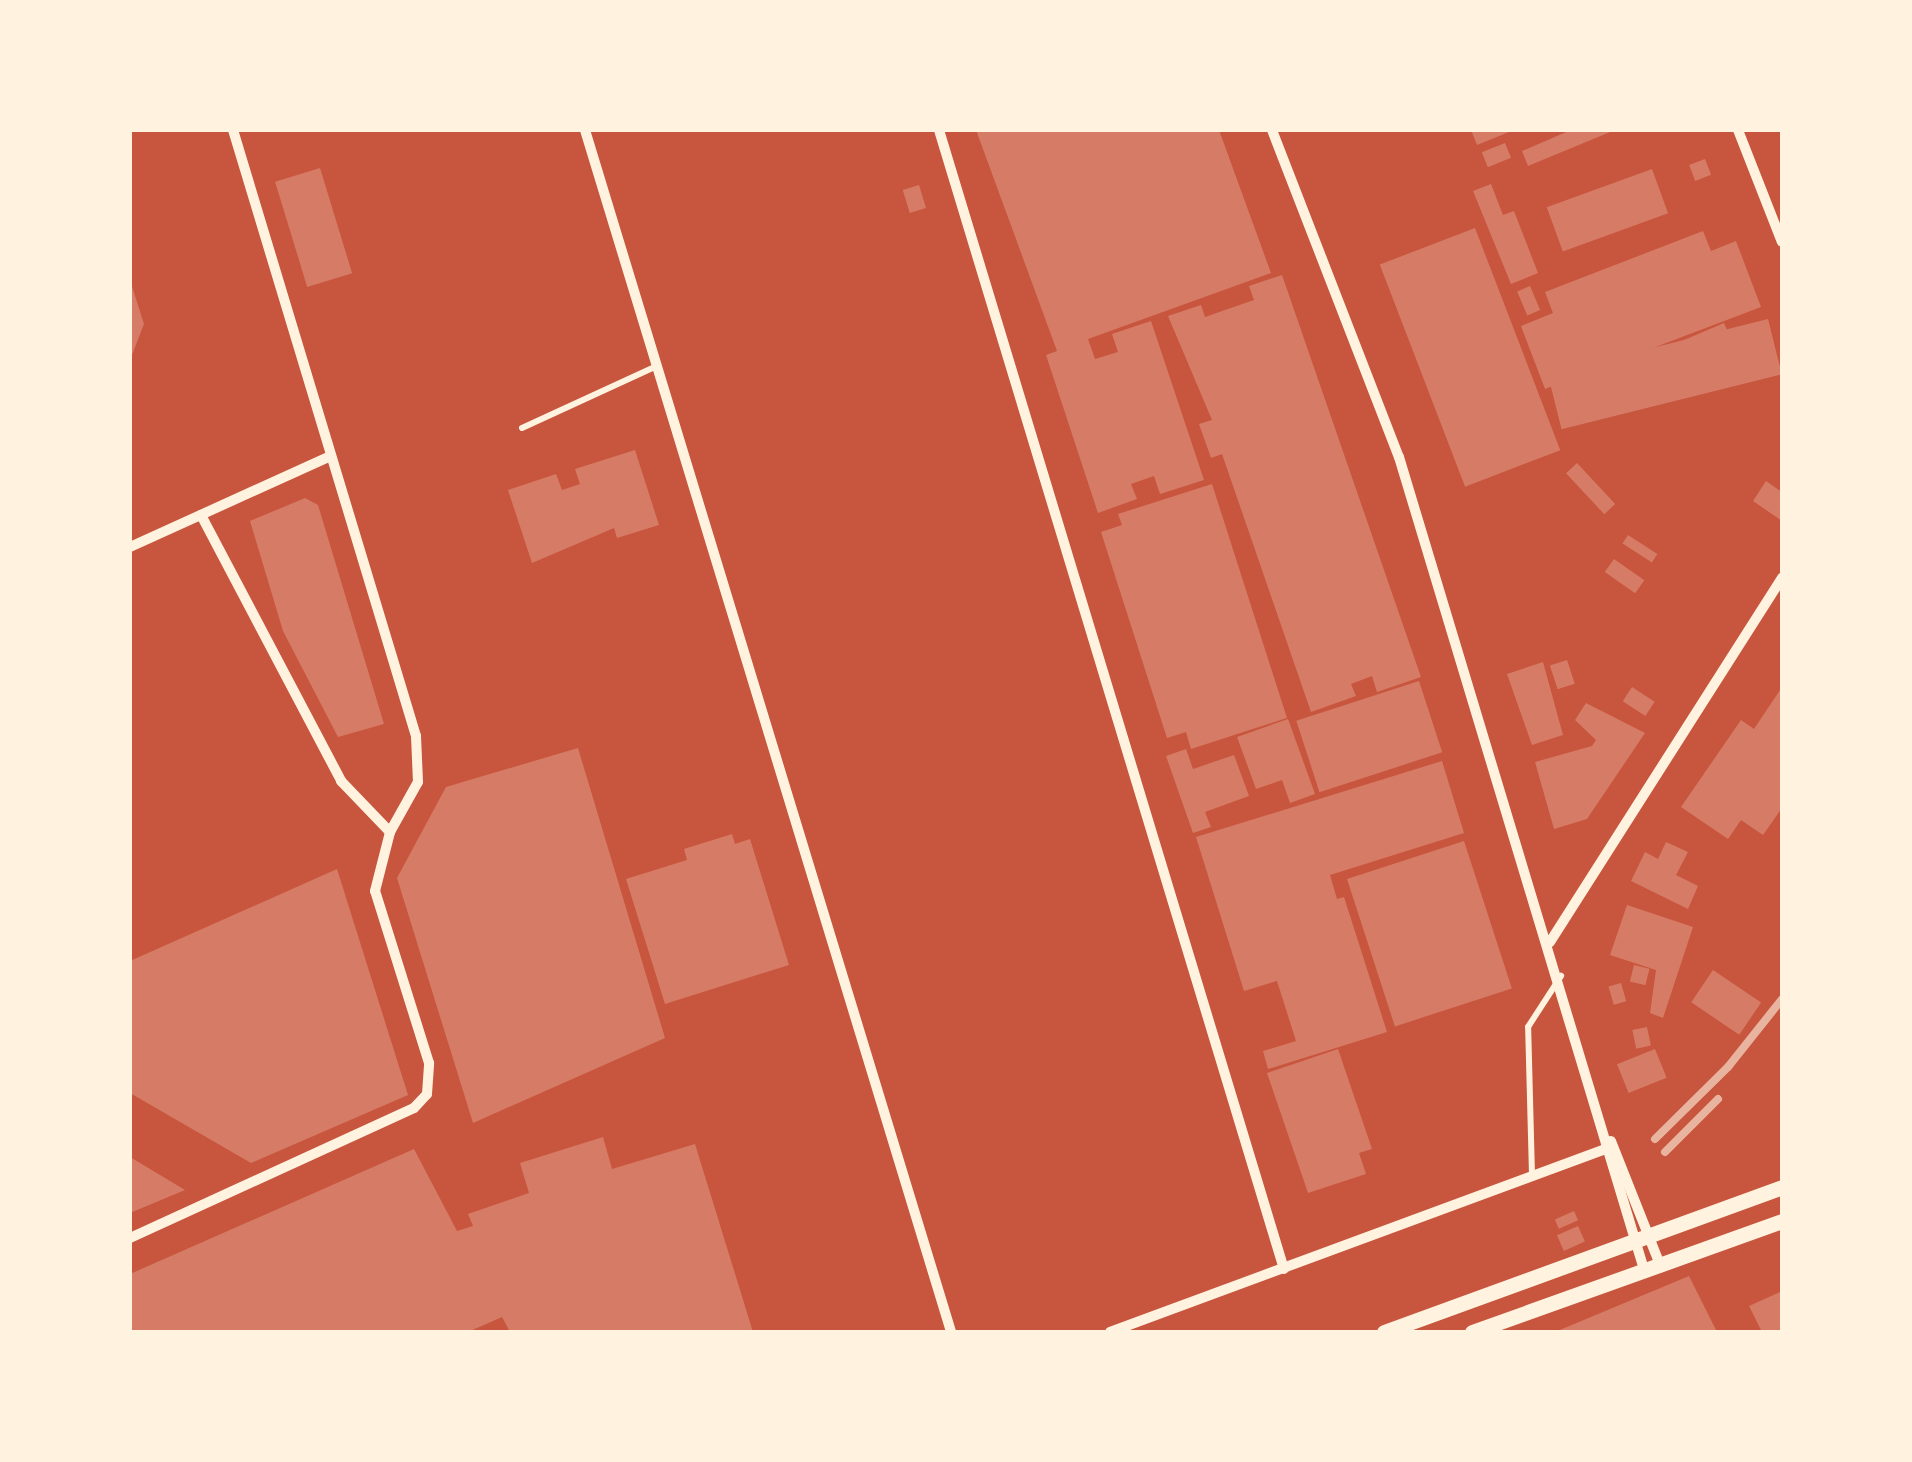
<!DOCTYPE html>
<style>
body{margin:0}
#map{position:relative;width:1912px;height:1462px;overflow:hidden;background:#c8553d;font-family:"Space Grotesk",sans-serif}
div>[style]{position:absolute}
.building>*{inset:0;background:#d67c66;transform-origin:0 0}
.service>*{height:6px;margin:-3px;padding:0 3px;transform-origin:3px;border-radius:3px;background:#fff3e0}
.minor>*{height:10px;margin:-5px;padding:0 5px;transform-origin:5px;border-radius:5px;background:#fff3e0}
.tertiary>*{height:15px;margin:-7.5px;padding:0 7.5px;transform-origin:7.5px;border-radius:7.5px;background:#fff3e0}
.rail>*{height:8px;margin:-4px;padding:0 4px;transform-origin:4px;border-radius:4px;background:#e9b49f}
span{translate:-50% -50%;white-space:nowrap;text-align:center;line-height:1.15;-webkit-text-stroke:8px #fff3e0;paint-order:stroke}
.frame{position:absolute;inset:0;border:132px solid #fff3e0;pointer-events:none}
</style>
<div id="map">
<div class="building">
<div style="clip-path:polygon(976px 130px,1219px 130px,1271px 273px,1088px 339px,1095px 359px,1118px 352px,1112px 334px,1151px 321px,1204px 480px,1160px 494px,1154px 476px,1131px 484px,1137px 499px,1098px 513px,1046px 355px,1057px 351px)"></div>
<div style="clip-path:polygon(1471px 130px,1514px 130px,1477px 145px)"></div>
<div style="clip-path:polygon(1571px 130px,1615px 130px,1528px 166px,1522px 151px)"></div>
<div style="left:1505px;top:143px;width:16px;height:25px;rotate:68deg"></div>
<div style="left:1705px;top:159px;width:17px;height:17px;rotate:69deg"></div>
<div style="left:320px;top:168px;width:110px;height:47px;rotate:73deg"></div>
<div style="left:1652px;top:169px;width:47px;height:112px;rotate:70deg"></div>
<div style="clip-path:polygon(1491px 184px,1503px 215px,1514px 211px,1538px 273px,1511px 284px,1473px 191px)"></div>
<div style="left:919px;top:185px;width:24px;height:17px;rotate:73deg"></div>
<div style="left:1475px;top:228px;width:238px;height:102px;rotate:69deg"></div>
<div style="clip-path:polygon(1703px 231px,1711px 251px,1736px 241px,1761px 307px,1545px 389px,1521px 326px,1553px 313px,1545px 292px)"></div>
<div style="clip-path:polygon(1282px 275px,1421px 677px,1377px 692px,1372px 676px,1351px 684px,1356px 696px,1311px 712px,1222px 454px,1211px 458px,1199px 424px,1212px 420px,1168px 316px,1201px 305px,1205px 317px,1254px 300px,1249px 286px)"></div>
<div style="clip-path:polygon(130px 280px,144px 324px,130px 360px)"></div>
<div style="left:1530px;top:286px;width:26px;height:14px;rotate:67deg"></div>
<div style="left:1768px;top:319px;width:57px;height:227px;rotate:76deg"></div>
<div style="left:1724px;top:323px;width:8px;height:83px;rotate:67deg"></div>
<div style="clip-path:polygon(635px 450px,659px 525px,617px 538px,614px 528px,532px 563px,508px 490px,556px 474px,562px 490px,580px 484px,575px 469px)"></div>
<div style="left:1577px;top:463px;width:56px;height:15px;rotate:47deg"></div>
<div style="clip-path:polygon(1766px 481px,1782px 492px,1782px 521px,1753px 501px)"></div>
<div style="clip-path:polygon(1212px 484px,1287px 718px,1191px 749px,1186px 732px,1167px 738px,1101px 532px,1122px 525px,1118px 514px)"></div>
<div style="clip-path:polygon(305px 498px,318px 505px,384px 724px,338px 737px,283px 631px,250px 521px)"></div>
<div style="left:1628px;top:535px;width:35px;height:10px;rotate:33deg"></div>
<div style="left:1614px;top:559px;width:37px;height:16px;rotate:35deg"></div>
<div style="left:1567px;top:660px;width:25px;height:18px;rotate:72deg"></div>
<div style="clip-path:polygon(1543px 662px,1563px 735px,1532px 745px,1507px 674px)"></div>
<div style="left:1419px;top:681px;width:75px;height:129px;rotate:72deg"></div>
<div style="left:1632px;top:687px;width:27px;height:17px;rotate:33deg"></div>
<div style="clip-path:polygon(1782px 687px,1782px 808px,1763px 835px,1741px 820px,1728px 839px,1681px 807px,1741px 720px,1754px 729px)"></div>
<div style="clip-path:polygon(1586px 703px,1645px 733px,1587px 819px,1554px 829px,1535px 762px,1592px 746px,1596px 740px,1575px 720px)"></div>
<div style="clip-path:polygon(1288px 719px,1315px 794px,1290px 803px,1282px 780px,1256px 789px,1237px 737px)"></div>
<div style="clip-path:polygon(578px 748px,665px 1038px,473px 1123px,397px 878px,446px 787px)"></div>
<div style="clip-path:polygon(1186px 749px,1193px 769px,1234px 755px,1249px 796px,1205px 812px,1211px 827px,1193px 833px,1166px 756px)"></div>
<div style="clip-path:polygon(1442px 761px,1464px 833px,1330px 875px,1337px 899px,1344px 897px,1387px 1032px,1268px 1069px,1263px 1051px,1296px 1041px,1277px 981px,1244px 991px,1196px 837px)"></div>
<div style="clip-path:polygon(732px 834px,735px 844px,750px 839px,789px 965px,665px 1004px,626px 879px,687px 860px,684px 849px)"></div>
<div style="left:1464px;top:841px;width:155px;height:123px;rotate:72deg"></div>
<div style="clip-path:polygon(1666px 842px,1688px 852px,1676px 875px,1698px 886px,1688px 909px,1631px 881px,1645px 852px,1658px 859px)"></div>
<div style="clip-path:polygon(337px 869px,408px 1095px,251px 1163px,130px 1093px,130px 961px)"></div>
<div style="clip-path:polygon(1627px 905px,1693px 927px,1663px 1018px,1650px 1013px,1656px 970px,1610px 955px)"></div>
<div style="left:1634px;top:965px;width:16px;height:17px;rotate:14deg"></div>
<div style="left:1713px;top:970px;width:58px;height:39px;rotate:34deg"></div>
<div style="left:1621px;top:983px;width:19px;height:13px;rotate:74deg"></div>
<div style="left:1647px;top:1027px;width:19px;height:15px;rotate:78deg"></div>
<div style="clip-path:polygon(1338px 1049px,1372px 1149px,1359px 1153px,1366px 1174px,1308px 1193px,1267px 1073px)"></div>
<div style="left:1655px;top:1049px;width:31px;height:41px;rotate:68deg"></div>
<div style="clip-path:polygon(603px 1137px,612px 1169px,695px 1144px,753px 1332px,510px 1332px,502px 1317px,468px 1332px,130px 1332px,130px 1274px,414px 1149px,457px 1231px,473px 1226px,468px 1214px,529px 1193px,520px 1163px)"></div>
<div style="clip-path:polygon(130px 1157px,185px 1190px,130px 1213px)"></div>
<div style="left:1574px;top:1211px;width:10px;height:21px;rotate:66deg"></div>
<div style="left:1578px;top:1226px;width:17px;height:23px;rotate:66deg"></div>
<div style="clip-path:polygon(1689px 1276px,1717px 1332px,1555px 1332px)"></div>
<div style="clip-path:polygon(1782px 1291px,1782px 1332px,1762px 1332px,1749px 1306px)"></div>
</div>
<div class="service">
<div style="left:522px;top:428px;width:149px;rotate:-24.7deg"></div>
<div style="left:1532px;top:1175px;width:148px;rotate:-91.5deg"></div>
<div style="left:1528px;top:1027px;width:61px;rotate:-57.1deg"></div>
</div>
<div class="minor">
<div style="left:585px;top:130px;width:1256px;rotate:73.06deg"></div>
<div style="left:939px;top:130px;width:1190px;rotate:73.15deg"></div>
<div style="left:1272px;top:130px;width:351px;rotate:68.8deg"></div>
<div style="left:1399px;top:457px;width:852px;rotate:73.22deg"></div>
<div style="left:1738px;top:130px;width:120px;rotate:68.6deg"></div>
<div style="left:201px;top:515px;width:301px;rotate:62.2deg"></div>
<div style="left:341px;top:781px;width:71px;rotate:46.1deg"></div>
<div style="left:130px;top:547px;width:217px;rotate:-24.4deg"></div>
<div style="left:1550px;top:942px;width:432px;rotate:-57.5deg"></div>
<div style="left:1611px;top:1141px;width:136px;rotate:68.4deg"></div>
<div style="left:130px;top:1238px;width:312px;rotate:-24.6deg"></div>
<div style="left:414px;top:1108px;width:19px;rotate:-47deg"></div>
<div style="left:427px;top:1094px;width:31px;rotate:-86deg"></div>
<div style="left:429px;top:1063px;width:180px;rotate:-107.4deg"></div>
<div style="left:375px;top:891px;width:61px;rotate:-75.7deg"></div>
<div style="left:390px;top:832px;width:57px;rotate:-60.8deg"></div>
<div style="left:418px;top:782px;width:46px;rotate:-92.5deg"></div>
<div style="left:416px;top:736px;width:633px;rotate:-106.8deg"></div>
<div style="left:1110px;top:1332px;width:534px;rotate:-20.27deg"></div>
</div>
<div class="tertiary">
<div style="left:1384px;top:1332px;width:424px;rotate:-20deg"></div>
<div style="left:1472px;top:1332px;width:329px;rotate:-19.7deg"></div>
</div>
<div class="rail">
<div style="left:1655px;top:1139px;width:103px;rotate:-44.6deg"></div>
<div style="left:1728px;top:1067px;width:87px;rotate:-51.5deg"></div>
<div style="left:1665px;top:1152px;width:75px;rotate:-45deg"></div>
</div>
<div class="frame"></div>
</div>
